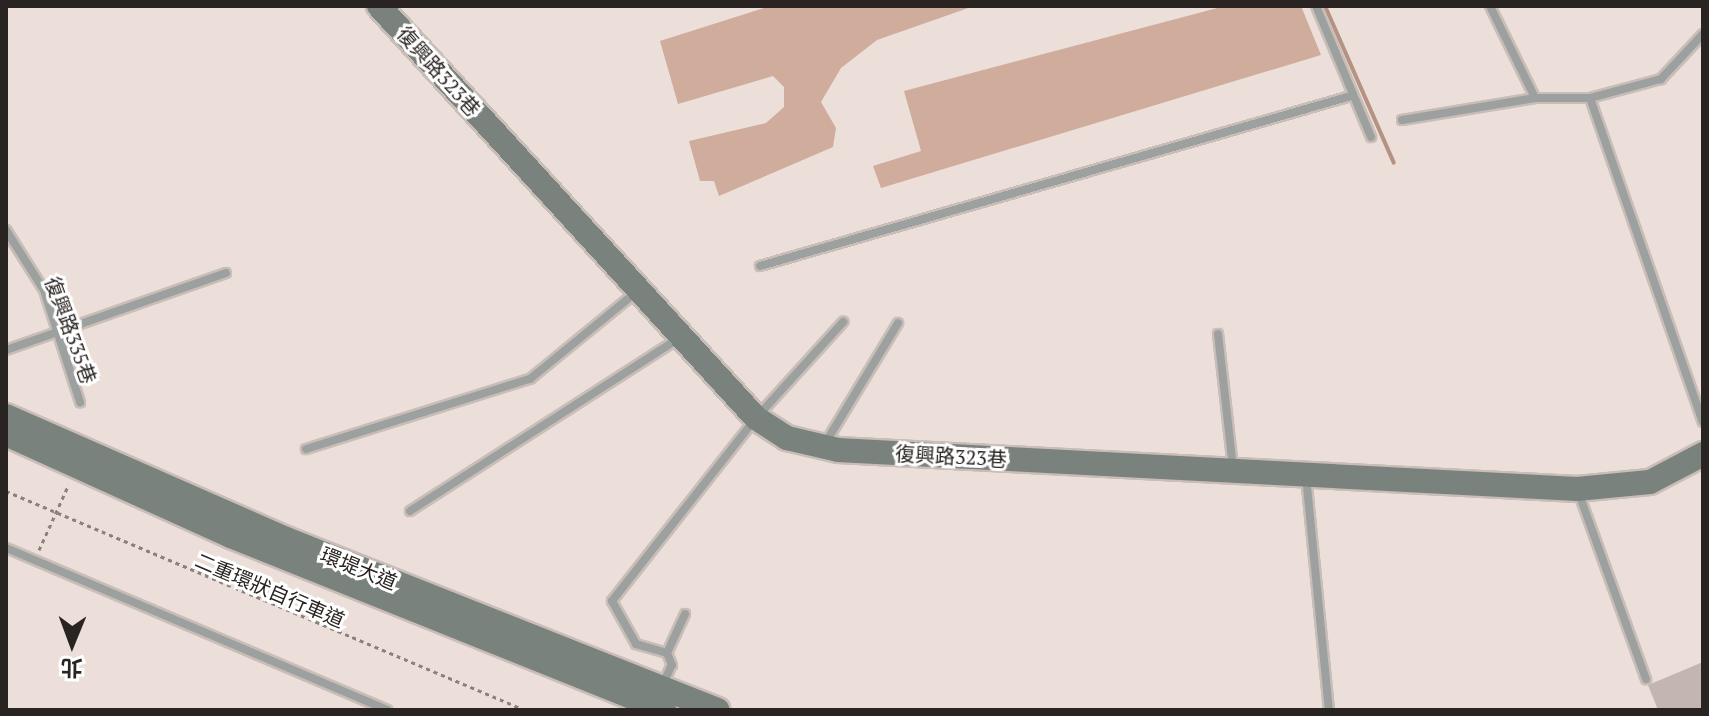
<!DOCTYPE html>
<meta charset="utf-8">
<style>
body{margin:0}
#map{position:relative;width:1709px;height:716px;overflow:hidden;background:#ecdfd9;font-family:"PT Serif","Noto Sans TC",serif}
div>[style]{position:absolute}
.forest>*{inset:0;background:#d0ac9c}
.stream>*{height:4px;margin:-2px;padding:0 2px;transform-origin:2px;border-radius:2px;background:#b59282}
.building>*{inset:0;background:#c3b6b1}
.path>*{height:3px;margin-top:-1.5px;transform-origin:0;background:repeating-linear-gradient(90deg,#8a817d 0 4px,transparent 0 8px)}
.roads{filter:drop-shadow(2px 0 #c9bdb8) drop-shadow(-2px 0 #c9bdb8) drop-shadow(0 2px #c9bdb8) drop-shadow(0 -2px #c9bdb8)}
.lane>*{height:8px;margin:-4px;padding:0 4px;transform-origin:4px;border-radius:4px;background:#9ca19f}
.secondary>*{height:24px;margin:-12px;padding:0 12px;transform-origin:12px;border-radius:12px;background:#7a827e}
span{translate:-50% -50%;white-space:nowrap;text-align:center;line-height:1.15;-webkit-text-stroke:6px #fff;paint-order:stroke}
.street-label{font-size:20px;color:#292422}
.frame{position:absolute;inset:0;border:8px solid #292422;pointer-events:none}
.north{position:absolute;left:32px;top:604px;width:80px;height:80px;-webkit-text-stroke:6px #fff;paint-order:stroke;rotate:181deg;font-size:22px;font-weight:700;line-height:32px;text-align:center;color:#292422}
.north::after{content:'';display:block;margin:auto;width:28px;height:36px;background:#292422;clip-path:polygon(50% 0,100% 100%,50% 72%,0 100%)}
</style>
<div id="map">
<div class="forest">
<div style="clip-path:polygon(770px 6px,974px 6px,877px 40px,841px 68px,821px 102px,836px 128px,833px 147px,719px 196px,714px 181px,700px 181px,689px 141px,766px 123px,784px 107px,784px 87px,773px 76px,678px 104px,660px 41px)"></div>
<div style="clip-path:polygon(1225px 6px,1301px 6px,1321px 55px,881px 188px,873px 166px,921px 151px,904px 91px)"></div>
</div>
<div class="stream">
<div style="left:1325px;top:6px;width:171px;rotate:66.3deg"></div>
</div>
<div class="building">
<div style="clip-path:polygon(1703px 662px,1703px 710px,1658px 710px,1648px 685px)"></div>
</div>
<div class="path">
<div style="left:6px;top:491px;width:563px;rotate:22.88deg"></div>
<div style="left:39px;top:550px;width:72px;rotate:-65.6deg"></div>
</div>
<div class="roads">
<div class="lane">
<div style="left:1316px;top:6px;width:142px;rotate:67.2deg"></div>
<div style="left:1490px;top:6px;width:102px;rotate:63.9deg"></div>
<div style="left:1703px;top:34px;width:62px;rotate:133deg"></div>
<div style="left:1661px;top:79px;width:73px;rotate:165deg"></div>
<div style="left:1590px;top:98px;width:343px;rotate:70.8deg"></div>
<div style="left:1402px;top:120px;width:135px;rotate:-9.4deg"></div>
<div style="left:1535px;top:98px;width:55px"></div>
<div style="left:6px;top:230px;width:71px;rotate:57.7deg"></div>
<div style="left:44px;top:290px;width:118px;rotate:72.2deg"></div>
<div style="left:760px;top:266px;width:615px;rotate:-16.05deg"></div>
<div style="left:1218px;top:334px;width:134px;rotate:83.6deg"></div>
<div style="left:6px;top:350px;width:233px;rotate:-19.3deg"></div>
<div style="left:826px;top:442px;width:139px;rotate:-58.8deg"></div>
<div style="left:306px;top:449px;width:235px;rotate:-17.4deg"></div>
<div style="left:530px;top:379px;width:136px;rotate:-39.3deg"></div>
<div style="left:1306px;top:476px;width:235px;rotate:84.4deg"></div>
<div style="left:1579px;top:494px;width:197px;rotate:70.1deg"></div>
<div style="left:410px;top:511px;width:318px;rotate:-32.7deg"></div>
<div style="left:6px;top:548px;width:414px;rotate:23deg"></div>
<div style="left:667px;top:653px;width:43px;rotate:-65.2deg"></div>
<div style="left:662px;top:686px;width:23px;rotate:-65deg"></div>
<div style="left:672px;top:665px;width:13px;rotate:-113deg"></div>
<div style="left:667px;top:653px;width:32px;rotate:-164deg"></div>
<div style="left:636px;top:644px;width:49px;rotate:-119.2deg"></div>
<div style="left:612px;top:601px;width:233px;rotate:-51.8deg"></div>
<div style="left:756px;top:418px;width:130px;rotate:-47.8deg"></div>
</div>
<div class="secondary">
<div style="left:379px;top:6px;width:558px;rotate:47.54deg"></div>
<div style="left:756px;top:418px;width:37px;rotate:33deg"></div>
<div style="left:787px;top:438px;width:52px;rotate:13.2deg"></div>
<div style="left:838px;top:450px;width:740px;rotate:3.02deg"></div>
<div style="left:1577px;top:489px;width:73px;rotate:-5.5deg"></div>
<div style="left:1650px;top:482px;width:60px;rotate:-27.8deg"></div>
<div style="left:6px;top:416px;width:306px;rotate:23.7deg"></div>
<div style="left:286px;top:539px;width:464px;rotate:21.6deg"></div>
<div style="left:6px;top:434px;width:247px;rotate:24.4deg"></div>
<div style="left:231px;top:536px;width:467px;rotate:21.9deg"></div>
</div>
</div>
<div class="street-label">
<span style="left:439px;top:71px;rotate:48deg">復興路323巷</span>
<span style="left:71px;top:330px;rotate:70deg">復興路335巷</span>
<span style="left:951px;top:456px;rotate:3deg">復興路323巷</span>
<span style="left:359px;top:568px;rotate:22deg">環堤大道</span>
<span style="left:270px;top:590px;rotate:23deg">二重環狀自行車道</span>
</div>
<div class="frame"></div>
<div class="north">北</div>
</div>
